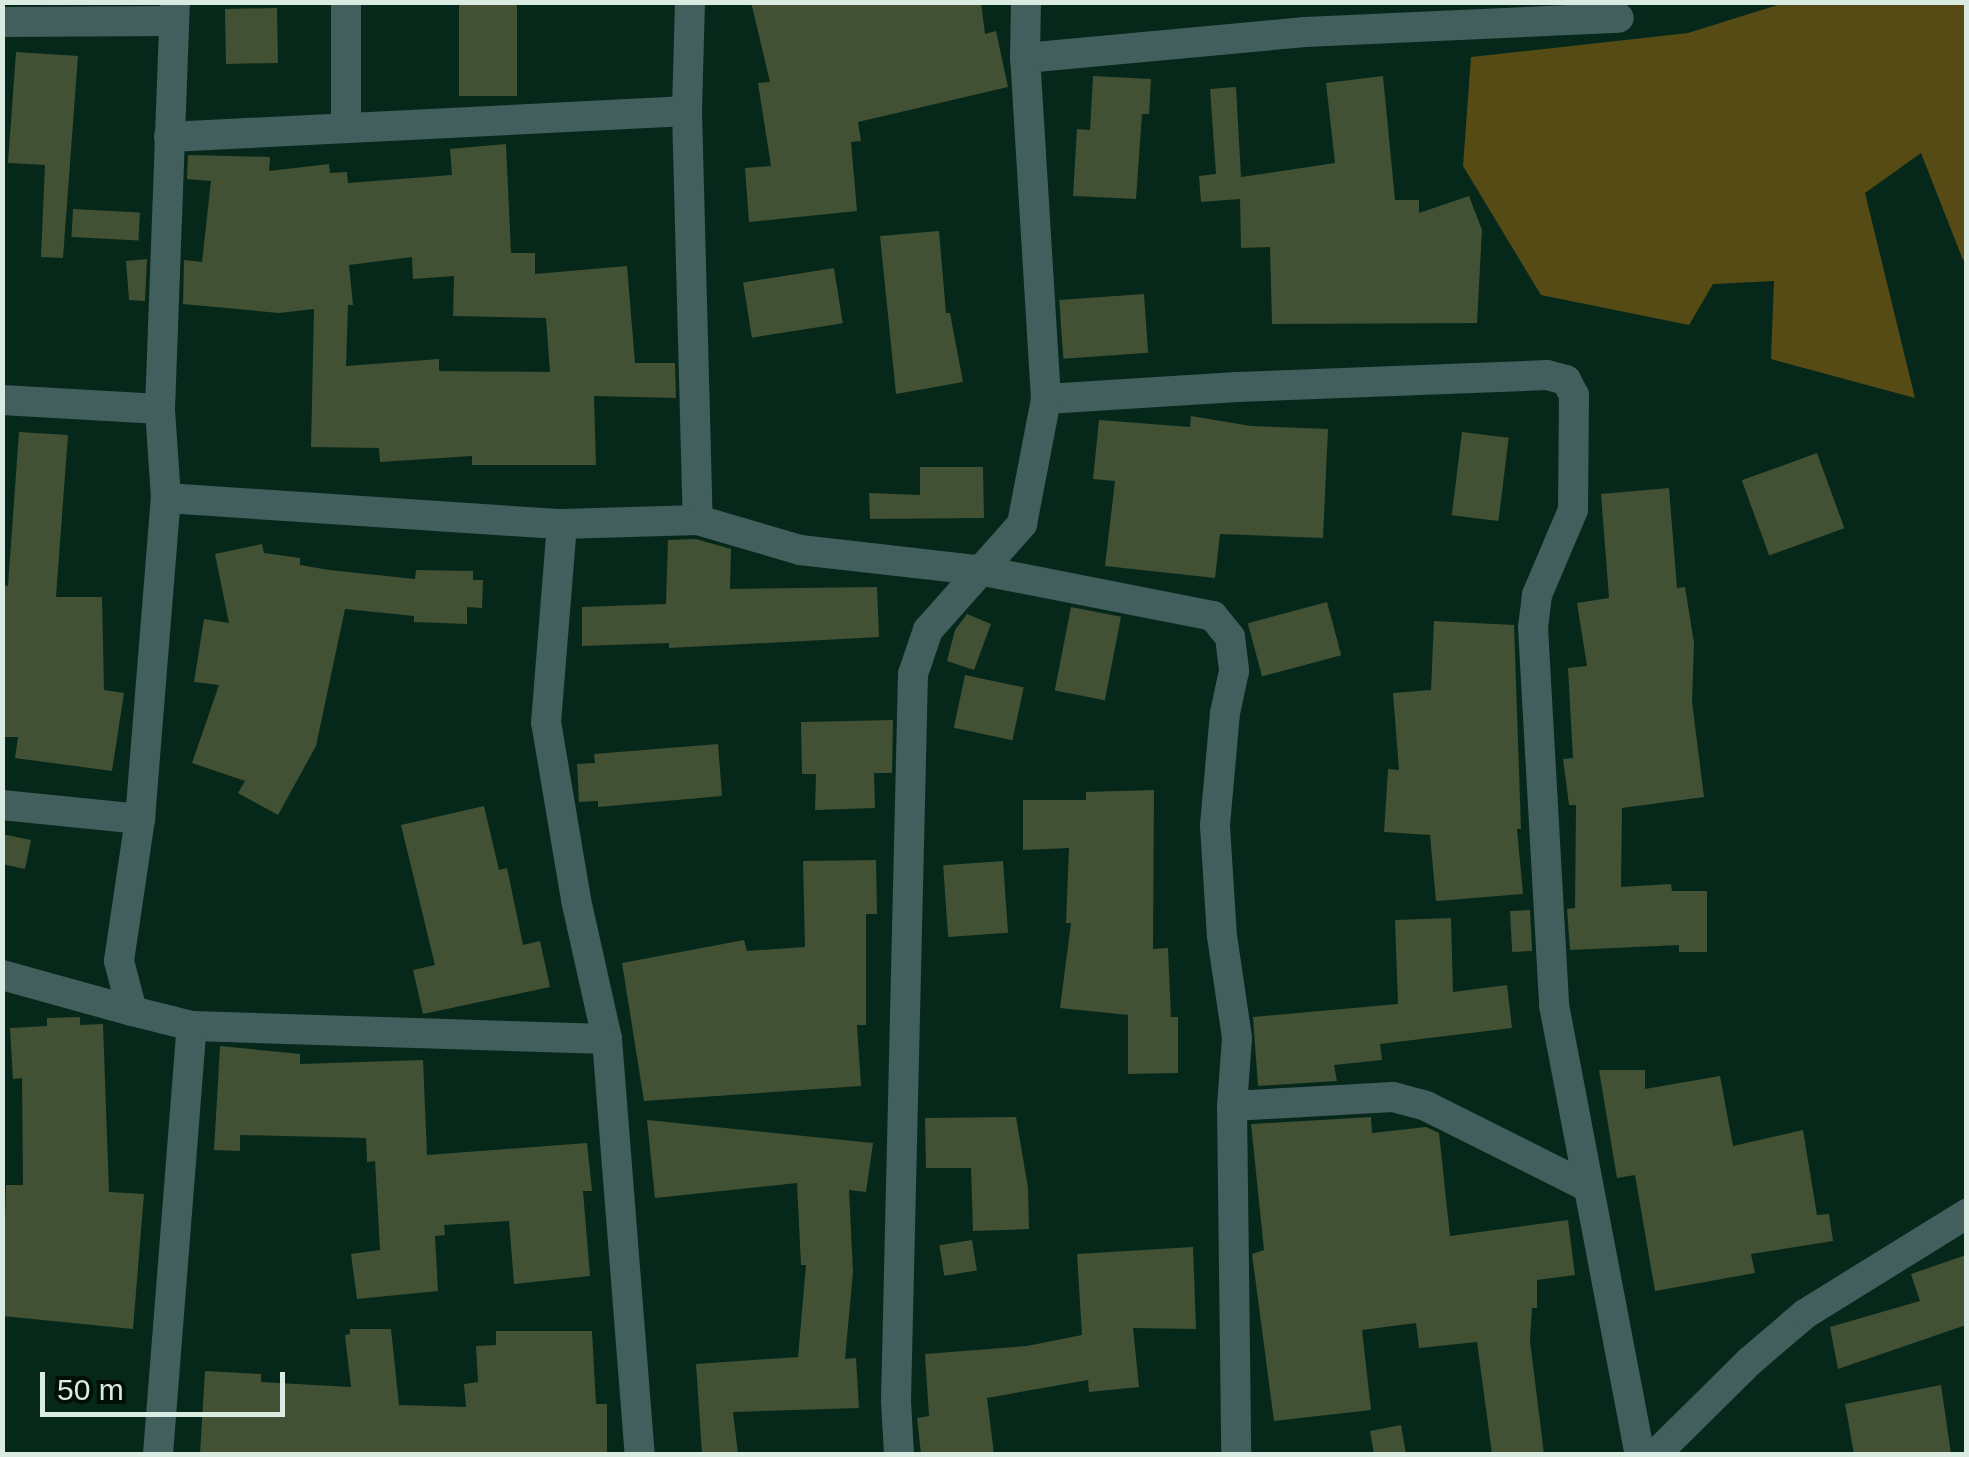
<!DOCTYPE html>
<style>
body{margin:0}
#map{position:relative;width:1969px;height:1457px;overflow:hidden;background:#06281a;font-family:Arial,sans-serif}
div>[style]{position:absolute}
.forest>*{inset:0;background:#564b15}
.building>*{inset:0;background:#425034;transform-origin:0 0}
.street>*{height:30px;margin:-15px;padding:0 15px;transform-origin:15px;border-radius:15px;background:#425e5d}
span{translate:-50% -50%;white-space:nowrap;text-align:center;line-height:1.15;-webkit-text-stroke:10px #030e08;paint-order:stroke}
.frame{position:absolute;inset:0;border:5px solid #daece2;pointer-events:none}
.scale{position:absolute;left:40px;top:1372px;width:245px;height:45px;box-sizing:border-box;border:5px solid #daece2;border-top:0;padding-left:12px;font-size:30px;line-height:35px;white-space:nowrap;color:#daece2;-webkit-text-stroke:8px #030e08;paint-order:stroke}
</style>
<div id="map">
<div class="forest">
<div style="clip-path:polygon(1784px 3px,1966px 3px,1966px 258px,1963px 260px,1921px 153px,1865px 193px,1915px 398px,1771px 359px,1774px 281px,1713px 284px,1689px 325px,1541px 295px,1463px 166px,1471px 57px,1688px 33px)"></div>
</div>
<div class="building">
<div style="left:459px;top:2px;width:58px;height:94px"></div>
<div style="clip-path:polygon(751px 2px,981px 2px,985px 34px,996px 31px,1008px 87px,858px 122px,861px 141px,851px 142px,857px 211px,749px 222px,745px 168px,771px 166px,758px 83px,770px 82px)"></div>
<div style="left:277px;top:8px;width:55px;height:52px;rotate:89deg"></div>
<div style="clip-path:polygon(16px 52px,78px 56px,63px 258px,41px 257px,45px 165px,8px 163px)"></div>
<div style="clip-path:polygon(1093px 76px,1151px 79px,1149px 114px,1142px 114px,1136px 199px,1073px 196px,1077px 129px,1090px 130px)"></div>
<div style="clip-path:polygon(1383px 76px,1395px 200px,1419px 200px,1419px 213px,1469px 196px,1482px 230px,1477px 323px,1272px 324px,1270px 247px,1241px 248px,1240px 199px,1201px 202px,1199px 176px,1216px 174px,1210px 89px,1236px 87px,1241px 177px,1335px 163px,1326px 83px)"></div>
<div style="clip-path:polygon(evenodd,506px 144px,511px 253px,535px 253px,535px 274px,627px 266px,635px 363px,675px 363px,676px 398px,594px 396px,596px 465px,472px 465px,472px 456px,380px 462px,379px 448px,311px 447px,314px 309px,279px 313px,183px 304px,184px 260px,202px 262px,211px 181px,187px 179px,188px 155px,270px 157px,269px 171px,329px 164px,330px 173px,347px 172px,348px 183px,452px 175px,450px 149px,506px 144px,412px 257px,413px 279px,454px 276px,453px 316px,546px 318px,550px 372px,439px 371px,439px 359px,346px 366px,348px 305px,353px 305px,349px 265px,412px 257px)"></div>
<div style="left:73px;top:209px;width:67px;height:28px;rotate:3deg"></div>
<div style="clip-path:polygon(939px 231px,946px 313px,950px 313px,963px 382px,896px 394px,880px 236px)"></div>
<div style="clip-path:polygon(147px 259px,145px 301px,129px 300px,126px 261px)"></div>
<div style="left:834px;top:268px;width:56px;height:92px;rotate:81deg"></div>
<div style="left:1144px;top:294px;width:59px;height:85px;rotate:86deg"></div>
<div style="clip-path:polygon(1191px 416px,1251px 426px,1328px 429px,1323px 538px,1220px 534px,1215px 578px,1105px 566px,1115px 481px,1093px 479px,1099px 420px,1190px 427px)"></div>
<div style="clip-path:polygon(19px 432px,68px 435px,56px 597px,102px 597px,104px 690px,124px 693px,112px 771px,15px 758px,18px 737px,2px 737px,2px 585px,8px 586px)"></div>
<div style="left:1462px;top:432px;width:47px;height:84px;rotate:7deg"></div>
<div style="left:1817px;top:453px;width:80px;height:80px;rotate:70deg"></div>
<div style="clip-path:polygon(920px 467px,983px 467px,984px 518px,870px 519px,869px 493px,920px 495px)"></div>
<div style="clip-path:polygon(1669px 488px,1677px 588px,1685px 587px,1694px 643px,1692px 702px,1704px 797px,1622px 808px,1621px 887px,1671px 884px,1672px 891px,1707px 891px,1707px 952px,1679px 952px,1679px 945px,1570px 950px,1567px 909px,1575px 908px,1576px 805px,1569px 805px,1563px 759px,1573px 758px,1568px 668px,1587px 666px,1577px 603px,1609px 598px,1601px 494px)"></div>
<div style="clip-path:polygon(696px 539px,731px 549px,730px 589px,877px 587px,879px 637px,669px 648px,669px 643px,582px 646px,582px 607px,666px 604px,668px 540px)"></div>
<div style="clip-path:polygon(262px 544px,264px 553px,300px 558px,300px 565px,329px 570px,415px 579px,416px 570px,473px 571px,473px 580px,483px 580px,482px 608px,467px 607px,467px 624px,414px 622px,414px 616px,345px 609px,316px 746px,278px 815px,238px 793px,245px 781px,192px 763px,219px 685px,194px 682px,204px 619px,229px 623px,215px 554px)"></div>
<div style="left:1327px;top:602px;width:55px;height:82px;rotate:75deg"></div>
<div style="left:1071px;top:607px;width:51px;height:85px;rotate:11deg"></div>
<div style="clip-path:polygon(967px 614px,991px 624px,974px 670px,947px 661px,955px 630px)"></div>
<div style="clip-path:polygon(1434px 621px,1514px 625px,1521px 829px,1517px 829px,1523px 894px,1436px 901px,1430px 835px,1384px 832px,1388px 769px,1399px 770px,1393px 693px,1431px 690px)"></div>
<div style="left:965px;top:675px;width:60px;height:54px;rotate:12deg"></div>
<div style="clip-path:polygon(893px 720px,892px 773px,874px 773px,875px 808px,815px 810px,816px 774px,802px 774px,801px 722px)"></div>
<div style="clip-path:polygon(718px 744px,722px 796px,598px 807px,598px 801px,579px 802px,577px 764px,595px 763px,594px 754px)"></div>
<div style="clip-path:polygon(1154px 790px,1153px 949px,1168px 948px,1171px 1017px,1178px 1017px,1178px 1073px,1128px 1074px,1128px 1015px,1060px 1008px,1071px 923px,1066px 923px,1069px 848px,1023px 850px,1023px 800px,1086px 800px,1086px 792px)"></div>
<div style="clip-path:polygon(484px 806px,499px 870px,507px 868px,523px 945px,540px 941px,550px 987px,423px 1014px,413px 970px,435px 965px,401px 825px)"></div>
<div style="clip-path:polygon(2px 834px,31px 840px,25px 869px,2px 864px)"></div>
<div style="clip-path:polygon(876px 860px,877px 914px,866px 914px,866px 1025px,857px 1025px,861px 1086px,644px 1101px,622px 963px,744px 940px,747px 951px,805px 947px,803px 861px)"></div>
<div style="left:1003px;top:861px;width:72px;height:60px;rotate:86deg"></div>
<div style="left:1530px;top:910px;width:41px;height:20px;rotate:87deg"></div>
<div style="clip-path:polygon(1451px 918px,1453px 992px,1507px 985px,1512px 1028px,1380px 1044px,1382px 1060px,1334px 1065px,1337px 1081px,1258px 1086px,1253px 1017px,1398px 1004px,1395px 920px)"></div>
<div style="clip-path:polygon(80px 1017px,80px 1025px,103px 1024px,109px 1192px,144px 1194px,133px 1329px,2px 1316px,6px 1185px,23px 1185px,22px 1078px,13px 1079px,10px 1028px,47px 1026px,47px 1018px)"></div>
<div style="clip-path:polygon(220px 1046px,300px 1054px,300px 1064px,423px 1060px,427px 1155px,587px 1143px,592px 1191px,583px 1191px,590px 1276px,514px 1284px,509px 1221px,444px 1225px,445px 1235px,435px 1236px,438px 1291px,357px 1299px,351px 1254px,380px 1250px,375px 1161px,367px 1162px,366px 1138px,240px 1135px,240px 1151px,214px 1150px)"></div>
<div style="clip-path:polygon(1599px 1070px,1645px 1070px,1645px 1089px,1720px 1076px,1733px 1146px,1803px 1130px,1817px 1215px,1829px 1214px,1833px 1241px,1751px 1254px,1755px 1273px,1655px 1291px,1635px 1175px,1617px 1178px)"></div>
<div style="clip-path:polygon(1016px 1117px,1028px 1188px,1029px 1229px,973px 1231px,971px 1168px,926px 1168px,925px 1118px)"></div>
<div style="clip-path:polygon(1371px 1117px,1372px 1133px,1426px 1127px,1439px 1133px,1450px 1236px,1568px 1220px,1575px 1275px,1537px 1280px,1537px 1308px,1532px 1308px,1530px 1341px,1544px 1454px,1492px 1454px,1477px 1342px,1419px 1348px,1416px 1323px,1362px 1330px,1371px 1410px,1274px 1421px,1252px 1254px,1264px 1250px,1251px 1124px)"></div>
<div style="clip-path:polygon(647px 1120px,873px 1143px,866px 1192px,849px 1190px,853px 1272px,845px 1359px,856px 1358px,859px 1408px,733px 1412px,738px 1454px,702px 1454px,696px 1364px,798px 1357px,806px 1265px,801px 1265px,797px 1183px,655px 1198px)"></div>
<div style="left:972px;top:1240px;width:31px;height:33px;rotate:81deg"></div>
<div style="clip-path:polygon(1193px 1247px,1196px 1329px,1133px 1328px,1139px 1387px,1089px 1392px,1088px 1380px,987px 1398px,994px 1454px,921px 1454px,917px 1418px,929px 1416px,925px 1354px,1027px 1346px,1082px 1335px,1077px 1254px)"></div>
<div style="clip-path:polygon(1966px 1255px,1966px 1325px,1838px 1369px,1830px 1327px,1920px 1301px,1911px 1274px)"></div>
<div style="clip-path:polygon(350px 1329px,391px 1329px,399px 1405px,466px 1407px,464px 1384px,478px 1382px,476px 1346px,496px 1345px,496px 1331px,592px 1331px,596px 1404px,607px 1404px,607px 1454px,200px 1454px,205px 1371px,261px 1374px,261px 1382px,351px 1387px,345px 1335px,350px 1334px)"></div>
<div style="clip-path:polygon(1941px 1385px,1951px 1454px,1854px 1454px,1845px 1404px)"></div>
<div style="clip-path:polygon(1401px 1425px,1406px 1454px,1374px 1454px,1370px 1431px)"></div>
</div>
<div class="street">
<div style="left:346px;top:2px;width:125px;rotate:90deg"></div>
<div style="left:690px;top:2px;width:109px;rotate:91.6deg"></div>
<div style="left:687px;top:111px;width:409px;rotate:88.5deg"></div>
<div style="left:2px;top:22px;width:172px;rotate:-0.3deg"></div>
<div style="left:1025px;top:58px;width:281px;rotate:-5.3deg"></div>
<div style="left:1305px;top:32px;width:314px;rotate:-2.6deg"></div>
<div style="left:169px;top:137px;width:519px;rotate:-2.87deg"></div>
<div style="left:1046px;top:399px;width:191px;rotate:-3.6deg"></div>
<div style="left:1237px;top:387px;width:310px;rotate:-2.2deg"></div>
<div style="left:1547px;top:375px;width:20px;rotate:15deg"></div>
<div style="left:1566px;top:380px;width:17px;rotate:62deg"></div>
<div style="left:1574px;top:395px;width:115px;rotate:90.5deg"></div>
<div style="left:1573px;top:510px;width:92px;rotate:113deg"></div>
<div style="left:1537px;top:595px;width:32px;rotate:97deg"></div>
<div style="left:1533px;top:627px;width:379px;rotate:86.8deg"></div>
<div style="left:1554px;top:1005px;width:457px;rotate:79.2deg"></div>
<div style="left:2px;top:400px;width:158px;rotate:3.3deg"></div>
<div style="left:166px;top:498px;width:397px;rotate:3.8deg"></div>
<div style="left:562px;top:524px;width:136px;rotate:-1.7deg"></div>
<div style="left:698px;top:520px;width:106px;rotate:16.4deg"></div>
<div style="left:800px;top:550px;width:185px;rotate:6.5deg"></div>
<div style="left:984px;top:571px;width:233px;rotate:11.1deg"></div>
<div style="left:1213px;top:616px;width:27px;rotate:51deg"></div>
<div style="left:1230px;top:637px;width:34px;rotate:83deg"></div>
<div style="left:1234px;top:671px;width:43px;rotate:102.1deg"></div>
<div style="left:1225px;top:713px;width:113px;rotate:95.1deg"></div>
<div style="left:1215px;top:826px;width:110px;rotate:86.4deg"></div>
<div style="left:1222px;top:936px;width:103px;rotate:81.6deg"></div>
<div style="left:1237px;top:1038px;width:68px;rotate:94.2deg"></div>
<div style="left:1232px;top:1106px;width:348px;rotate:89.3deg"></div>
<div style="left:562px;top:524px;width:199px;rotate:94.6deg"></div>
<div style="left:546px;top:722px;width:181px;rotate:80.4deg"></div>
<div style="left:576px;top:900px;width:142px;rotate:77.4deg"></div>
<div style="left:607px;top:1039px;width:416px;rotate:85.5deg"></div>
<div style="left:2px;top:805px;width:139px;rotate:5.8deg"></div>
<div style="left:2px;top:975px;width:135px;rotate:15.5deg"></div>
<div style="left:192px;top:1026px;width:415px;rotate:1.8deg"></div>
<div style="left:1232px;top:1106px;width:161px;rotate:-3.2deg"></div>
<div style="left:1393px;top:1097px;width:34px;rotate:15deg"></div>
<div style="left:1426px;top:1106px;width:181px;rotate:26.6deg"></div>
<div style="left:158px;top:1454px;width:429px;rotate:-85.5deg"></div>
<div style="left:192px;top:1026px;width:62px;rotate:-166deg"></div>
<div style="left:132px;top:1011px;width:52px;rotate:-104.6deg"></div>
<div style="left:119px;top:961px;width:144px;rotate:-81.6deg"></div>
<div style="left:140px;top:819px;width:322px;rotate:-85.4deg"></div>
<div style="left:166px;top:498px;width:89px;rotate:-93.9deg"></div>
<div style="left:160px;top:409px;width:407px;rotate:-87.9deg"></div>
<div style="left:899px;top:1454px;width:54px;rotate:-93.2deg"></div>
<div style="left:896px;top:1400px;width:726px;rotate:-88.66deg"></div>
<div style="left:913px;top:674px;width:46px;rotate:-71.2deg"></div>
<div style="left:928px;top:630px;width:142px;rotate:-48.4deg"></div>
<div style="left:1022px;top:524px;width:127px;rotate:-79.1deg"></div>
<div style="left:1046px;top:399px;width:342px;rotate:-93.5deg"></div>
<div style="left:1025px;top:58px;width:56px;rotate:-89deg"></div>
<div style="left:1656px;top:1454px;width:132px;rotate:-44.7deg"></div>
<div style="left:1750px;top:1361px;width:72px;rotate:-40.5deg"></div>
<div style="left:1805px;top:1314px;width:190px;rotate:-31.8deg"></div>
</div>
<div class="frame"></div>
<div class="scale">50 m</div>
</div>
